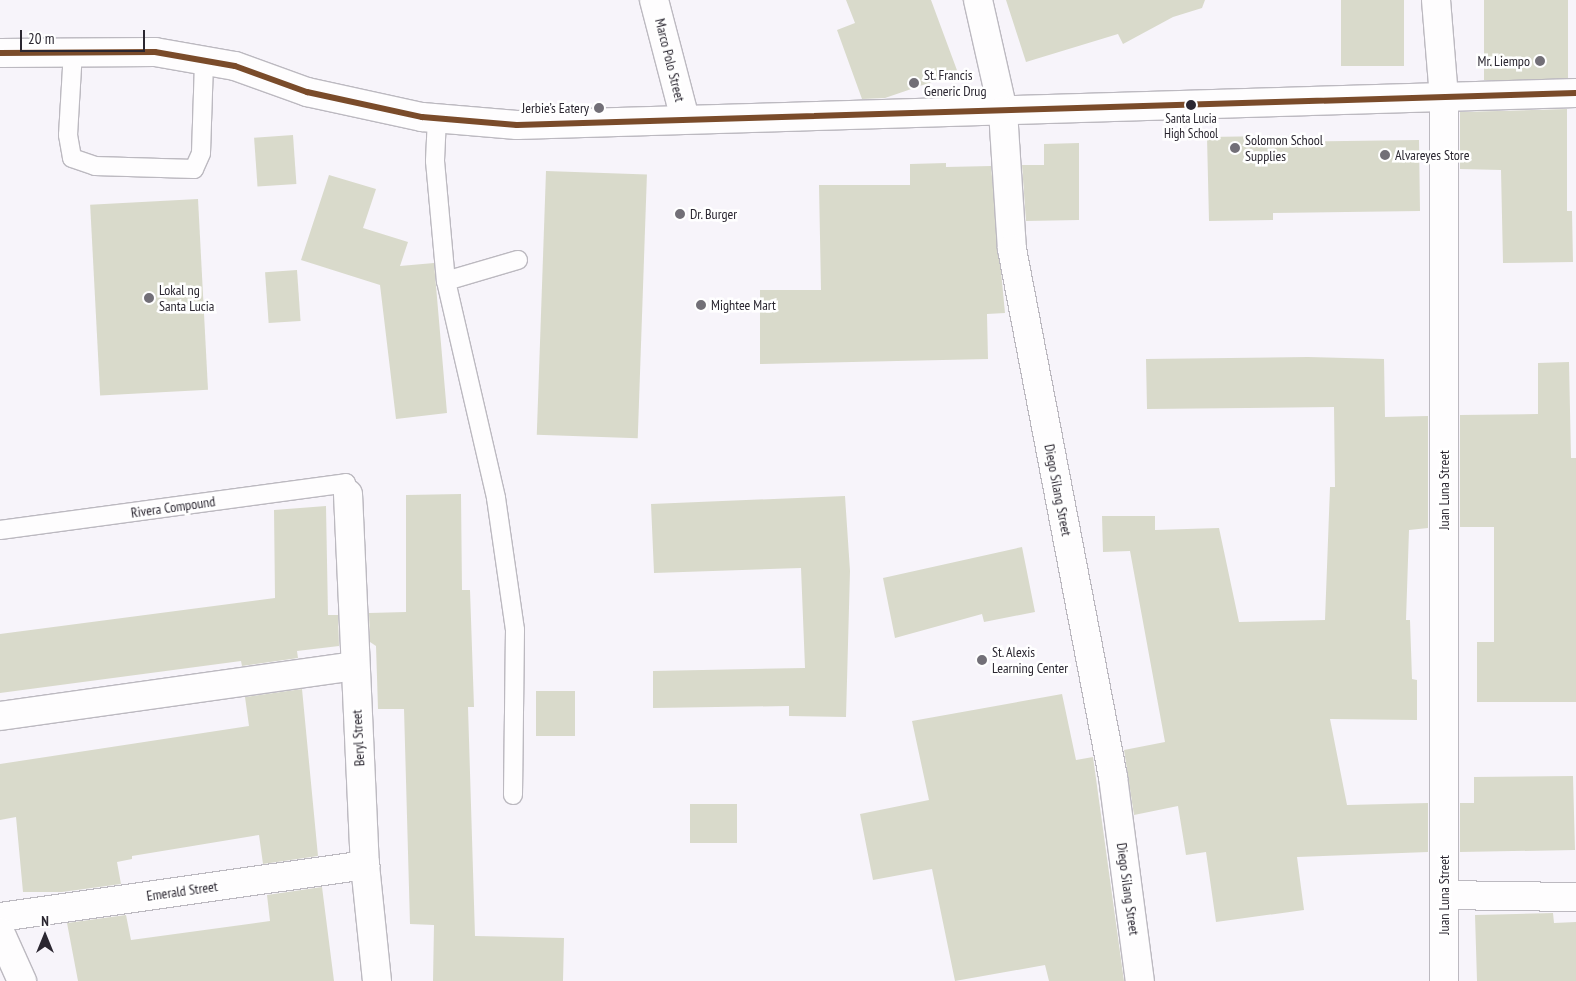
<!DOCTYPE html>
<meta charset="utf-8">
<style>
body{margin:0}
#map{position:relative;width:1576px;height:981px;overflow:hidden;background:#f7f4fa;font-family:"PT Sans Narrow",sans-serif}
div>[style]{position:absolute}
.building>*{inset:0;background:#d9dacb;transform-origin:0 0}
.roads{filter:drop-shadow(1px 0 #bcb9c0) drop-shadow(-1px 0 #bcb9c0) drop-shadow(0 1px #bcb9c0) drop-shadow(0 -1px #bcb9c0)}
.lane>*{height:18px;margin:-9px;padding:0 9px;transform-origin:9px;border-radius:9px;background:#fefdfe}
.street>*{height:28px;margin:-14px;padding:0 14px;transform-origin:14px;border-radius:14px;background:#fefdfe}
.secondary>*{height:28px;margin:-14px;padding:0 14px;transform-origin:14px;border-radius:14px;background:#fefdfe}
.bus-1>*{height:6px;margin:-3px;padding:0 3px;transform-origin:3px;border-radius:3px;background:#7a4b2a}
.dots>*{width:14px;height:14px;translate:-50% -50%;box-sizing:border-box;border:2px solid #fff;border-radius:50%}
span{translate:-50% -50%;white-space:nowrap;text-align:center;line-height:1.15;-webkit-text-stroke:5px #fff;paint-order:stroke}
.bus-label{font-size:13px;color:#2b2731}
.street-label{font-size:14px;color:#2b2731}
.poi-label{font-size:14px;color:#2b2731}
.right{translate:-100% -50%;text-align:right}
.left{translate:0 -50%;text-align:left}
.north{position:absolute;left:20px;top:911px;width:50px;height:50px;-webkit-text-stroke:4px #fff;paint-order:stroke;rotate:0deg;font-size:14px;font-weight:700;line-height:20px;text-align:center;color:#2b2731}
.north::after{content:'';display:block;margin:auto;width:18px;height:22px;background:#2b2731;clip-path:polygon(50% 0,100% 100%,50% 72%,0 100%)}
.scale{position:absolute;left:20px;top:30px;width:125px;height:22px;box-sizing:border-box;border:2px solid #2b2731;border-top:0;padding-left:6px;font-size:15px;line-height:18px;white-space:nowrap;color:#2b2731;-webkit-text-stroke:4px #fff;paint-order:stroke}
</style>
<div id="map">
<div class="building">
<div style="clip-path:polygon(846px 0,931px 0,958px 73px,885px 98px,862px 99px,837px 30px,855px 23px)"></div>
<div style="clip-path:polygon(1006px 0,1205px 0,1202px 8px,1173px 17px,1123px 44px,1118px 34px,1026px 62px)"></div>
<div style="left:1341px;top:0;width:63px;height:66px"></div>
<div style="left:1484px;top:0;width:84px;height:80px"></div>
<div style="clip-path:polygon(1567px 109px,1567px 211px,1572px 211px,1573px 262px,1503px 263px,1501px 170px,1460px 169px,1460px 112px)"></div>
<div style="left:293px;top:135px;width:49px;height:39px;rotate:86deg"></div>
<div style="clip-path:polygon(1272px 136px,1272px 142px,1419px 140px,1420px 211px,1273px 213px,1273px 220px,1209px 221px,1207px 137px)"></div>
<div style="clip-path:polygon(1079px 143px,1079px 220px,1026px 221px,1022px 165px,1044px 165px,1044px 144px)"></div>
<div style="clip-path:polygon(946px 163px,946px 167px,991px 166px,1005px 313px,987px 314px,988px 359px,760px 364px,760px 290px,821px 290px,819px 185px,910px 185px,910px 164px)"></div>
<div style="left:546px;top:171px;width:101px;height:264px;rotate:2deg"></div>
<div style="clip-path:polygon(329px 175px,376px 189px,363px 228px,408px 242px,400px 266px,434px 263px,447px 413px,396px 419px,380px 285px,301px 260px)"></div>
<div style="left:198px;top:199px;width:191px;height:108px;rotate:87deg"></div>
<div style="left:297px;top:270px;width:51px;height:32px;rotate:86deg"></div>
<div style="clip-path:polygon(1308px 357px,1384px 359px,1385px 417px,1428px 416px,1428px 528px,1409px 530px,1406px 620px,1410px 620px,1412px 679px,1417px 680px,1417px 720px,1330px 719px,1347px 805px,1428px 803px,1428px 852px,1297px 857px,1304px 910px,1216px 922px,1206px 852px,1186px 855px,1178px 806px,1134px 815px,1124px 750px,1165px 742px,1130px 551px,1103px 552px,1102px 516px,1155px 516px,1155px 530px,1219px 528px,1239px 622px,1325px 620px,1330px 487px,1335px 487px,1334px 407px,1147px 409px,1146px 359px)"></div>
<div style="clip-path:polygon(1569px 362px,1571px 458px,1576px 458px,1576px 702px,1477px 702px,1477px 642px,1494px 642px,1494px 527px,1460px 527px,1460px 415px,1538px 414px,1538px 363px)"></div>
<div style="clip-path:polygon(461px 494px,462px 590px,470px 590px,474px 707px,468px 707px,475px 936px,564px 938px,563px 981px,433px 981px,434px 925px,410px 924px,404px 709px,378px 709px,376px 646px,370px 642px,369px 613px,406px 612px,406px 495px)"></div>
<div style="clip-path:polygon(845px 496px,850px 571px,846px 717px,789px 716px,789px 706px,653px 708px,653px 671px,805px 668px,801px 568px,654px 573px,651px 504px)"></div>
<div style="clip-path:polygon(326px 506px,328px 615px,338px 615px,339px 646px,297px 651px,298px 658px,242px 666px,241px 661px,0 693px,0 634px,275px 598px,274px 510px)"></div>
<div style="clip-path:polygon(1022px 547px,1035px 612px,984px 622px,982px 614px,895px 638px,883px 578px)"></div>
<div style="clip-path:polygon(302px 689px,318px 856px,263px 864px,259px 835px,132px 856px,132px 859px,117px 862px,121px 884px,62px 892px,23px 892px,16px 817px,0 820px,0 764px,249px 726px,245px 697px)"></div>
<div style="left:575px;top:691px;width:45px;height:39px;rotate:90deg"></div>
<div style="clip-path:polygon(1062px 694px,1076px 760px,1093px 757px,1124px 981px,1049px 981px,1045px 965px,955px 981px,932px 869px,873px 880px,860px 814px,929px 800px,912px 721px)"></div>
<div style="clip-path:polygon(1573px 776px,1575px 850px,1460px 852px,1460px 803px,1474px 803px,1474px 777px)"></div>
<div style="left:737px;top:804px;width:39px;height:47px;rotate:90deg"></div>
<div style="clip-path:polygon(322px 887px,334px 981px,78px 981px,67px 923px,126px 915px,131px 940px,270px 921px,267px 895px)"></div>
<div style="clip-path:polygon(1553px 913px,1554px 923px,1576px 922px,1576px 981px,1477px 981px,1475px 915px)"></div>
</div>
<div class="roads">
<div class="lane">
<div style="left:73px;top:51px;width:84px;rotate:93.4deg"></div>
<div style="left:68px;top:135px;width:23px;rotate:80deg"></div>
<div style="left:72px;top:158px;width:24px;rotate:19deg"></div>
<div style="left:95px;top:166px;width:99px;rotate:1.7deg"></div>
<div style="left:194px;top:169px;width:17px;rotate:-66deg"></div>
<div style="left:201px;top:153px;width:92px;rotate:-88.1deg"></div>
<div style="left:437px;top:118px;width:43px;rotate:92.7deg"></div>
<div style="left:435px;top:161px;width:121px;rotate:84.8deg"></div>
<div style="left:446px;top:281px;width:223px;rotate:77deg"></div>
<div style="left:496px;top:498px;width:133px;rotate:81.8deg"></div>
<div style="left:515px;top:630px;width:165px;rotate:90.7deg"></div>
<div style="left:446px;top:281px;width:75px;rotate:-16.3deg"></div>
<div style="left:0;top:530px;width:349px;rotate:-7.7deg"></div>
<div style="left:346px;top:483px;width:11px;rotate:80deg"></div>
</div>
<div class="street">
<div style="left:654px;top:0;width:123px;rotate:75.4deg"></div>
<div style="left:978px;top:0;width:114px;rotate:77.3deg"></div>
<div style="left:1436px;top:0;width:97px;rotate:85.3deg"></div>
<div style="left:1444px;top:97px;width:884px;rotate:90deg"></div>
<div style="left:348px;top:494px;width:371px;rotate:87.4deg"></div>
<div style="left:365px;top:865px;width:117px;rotate:84.1deg"></div>
<div style="left:0;top:716px;width:358px;rotate:-8deg"></div>
<div style="left:1444px;top:895px;width:132px;rotate:0.9deg"></div>
<div style="left:0;top:917px;width:369px;rotate:-8.1deg"></div>
<div style="left:0;top:932px;width:54px;rotate:65.8deg"></div>
</div>
<div class="secondary">
<div style="left:0;top:53px;width:155px;rotate:-0.4deg"></div>
<div style="left:155px;top:52px;width:81px;rotate:9.9deg"></div>
<div style="left:235px;top:66px;width:77px;rotate:19.9deg"></div>
<div style="left:307px;top:92px;width:118px;rotate:12.3deg"></div>
<div style="left:422px;top:117px;width:95px;rotate:4.8deg"></div>
<div style="left:517px;top:125px;width:1059px;rotate:-1.73deg"></div>
<div style="left:1003px;top:111px;width:138px;rotate:86.3deg"></div>
<div style="left:1012px;top:249px;width:538px;rotate:79.17deg"></div>
<div style="left:1113px;top:777px;width:206px;rotate:82.5deg"></div>
</div>
</div>
<div class="bus-1">
<div style="left:0;top:53px;width:155px;rotate:-0.4deg"></div>
<div style="left:155px;top:52px;width:81px;rotate:9.9deg"></div>
<div style="left:235px;top:66px;width:77px;rotate:19.9deg"></div>
<div style="left:307px;top:92px;width:118px;rotate:12.3deg"></div>
<div style="left:422px;top:117px;width:95px;rotate:4.8deg"></div>
<div style="left:517px;top:125px;width:1059px;rotate:-1.73deg"></div>
</div>
<div class="dots">
<div style="left:1540px;top:61px;background:#726f77"></div>
<div style="left:914px;top:83px;background:#726f77"></div>
<div style="left:1191px;top:105px;background:#2b2731"></div>
<div style="left:599px;top:108px;background:#726f77"></div>
<div style="left:1235px;top:148px;background:#726f77"></div>
<div style="left:1385px;top:155px;background:#726f77"></div>
<div style="left:680px;top:214px;background:#726f77"></div>
<div style="left:149px;top:298px;background:#726f77"></div>
<div style="left:701px;top:305px;background:#726f77"></div>
<div style="left:982px;top:660px;background:#726f77"></div>
</div>
<div class="bus-label">
<span style="left:1191px;top:127px">Santa Lucia<br>High School</span>
</div>
<div class="street-label">
<span style="left:670px;top:60px;rotate:76deg">Marco Polo Street</span>
<span style="left:1058px;top:490px;rotate:79deg">Diego Silang Street</span>
<span style="left:1444px;top:490px;rotate:-90deg">Juan Luna Street</span>
<span style="left:173px;top:507px;rotate:-8deg">Rivera Compound</span>
<span style="left:358px;top:738px;rotate:-93deg">Beryl Street</span>
<span style="left:1128px;top:889px;rotate:82deg">Diego Silang Street</span>
<span style="left:182px;top:891px;rotate:-8deg">Emerald Street</span>
<span style="left:1444px;top:895px;rotate:-90deg">Juan Luna Street</span>
</div>
<div class="poi-label">
<span class="right" style="left:1530px;top:61px">Mr. Liempo</span>
<span class="left" style="left:924px;top:83px">St. Francis<br>Generic Drug</span>
<span class="right" style="left:589px;top:108px">Jerbie’s Eatery</span>
<span class="left" style="left:1245px;top:148px">Solomon School<br>Supplies</span>
<span class="left" style="left:1395px;top:155px">Alvareyes Store</span>
<span class="left" style="left:690px;top:214px">Dr. Burger</span>
<span class="left" style="left:159px;top:298px">Lokal ng<br>Santa Lucia</span>
<span class="left" style="left:711px;top:305px">Mightee Mart</span>
<span class="left" style="left:992px;top:660px">St. Alexis<br>Learning Center</span>
</div>
<div class="north">N</div>
<div class="scale">20 m</div>
</div>
